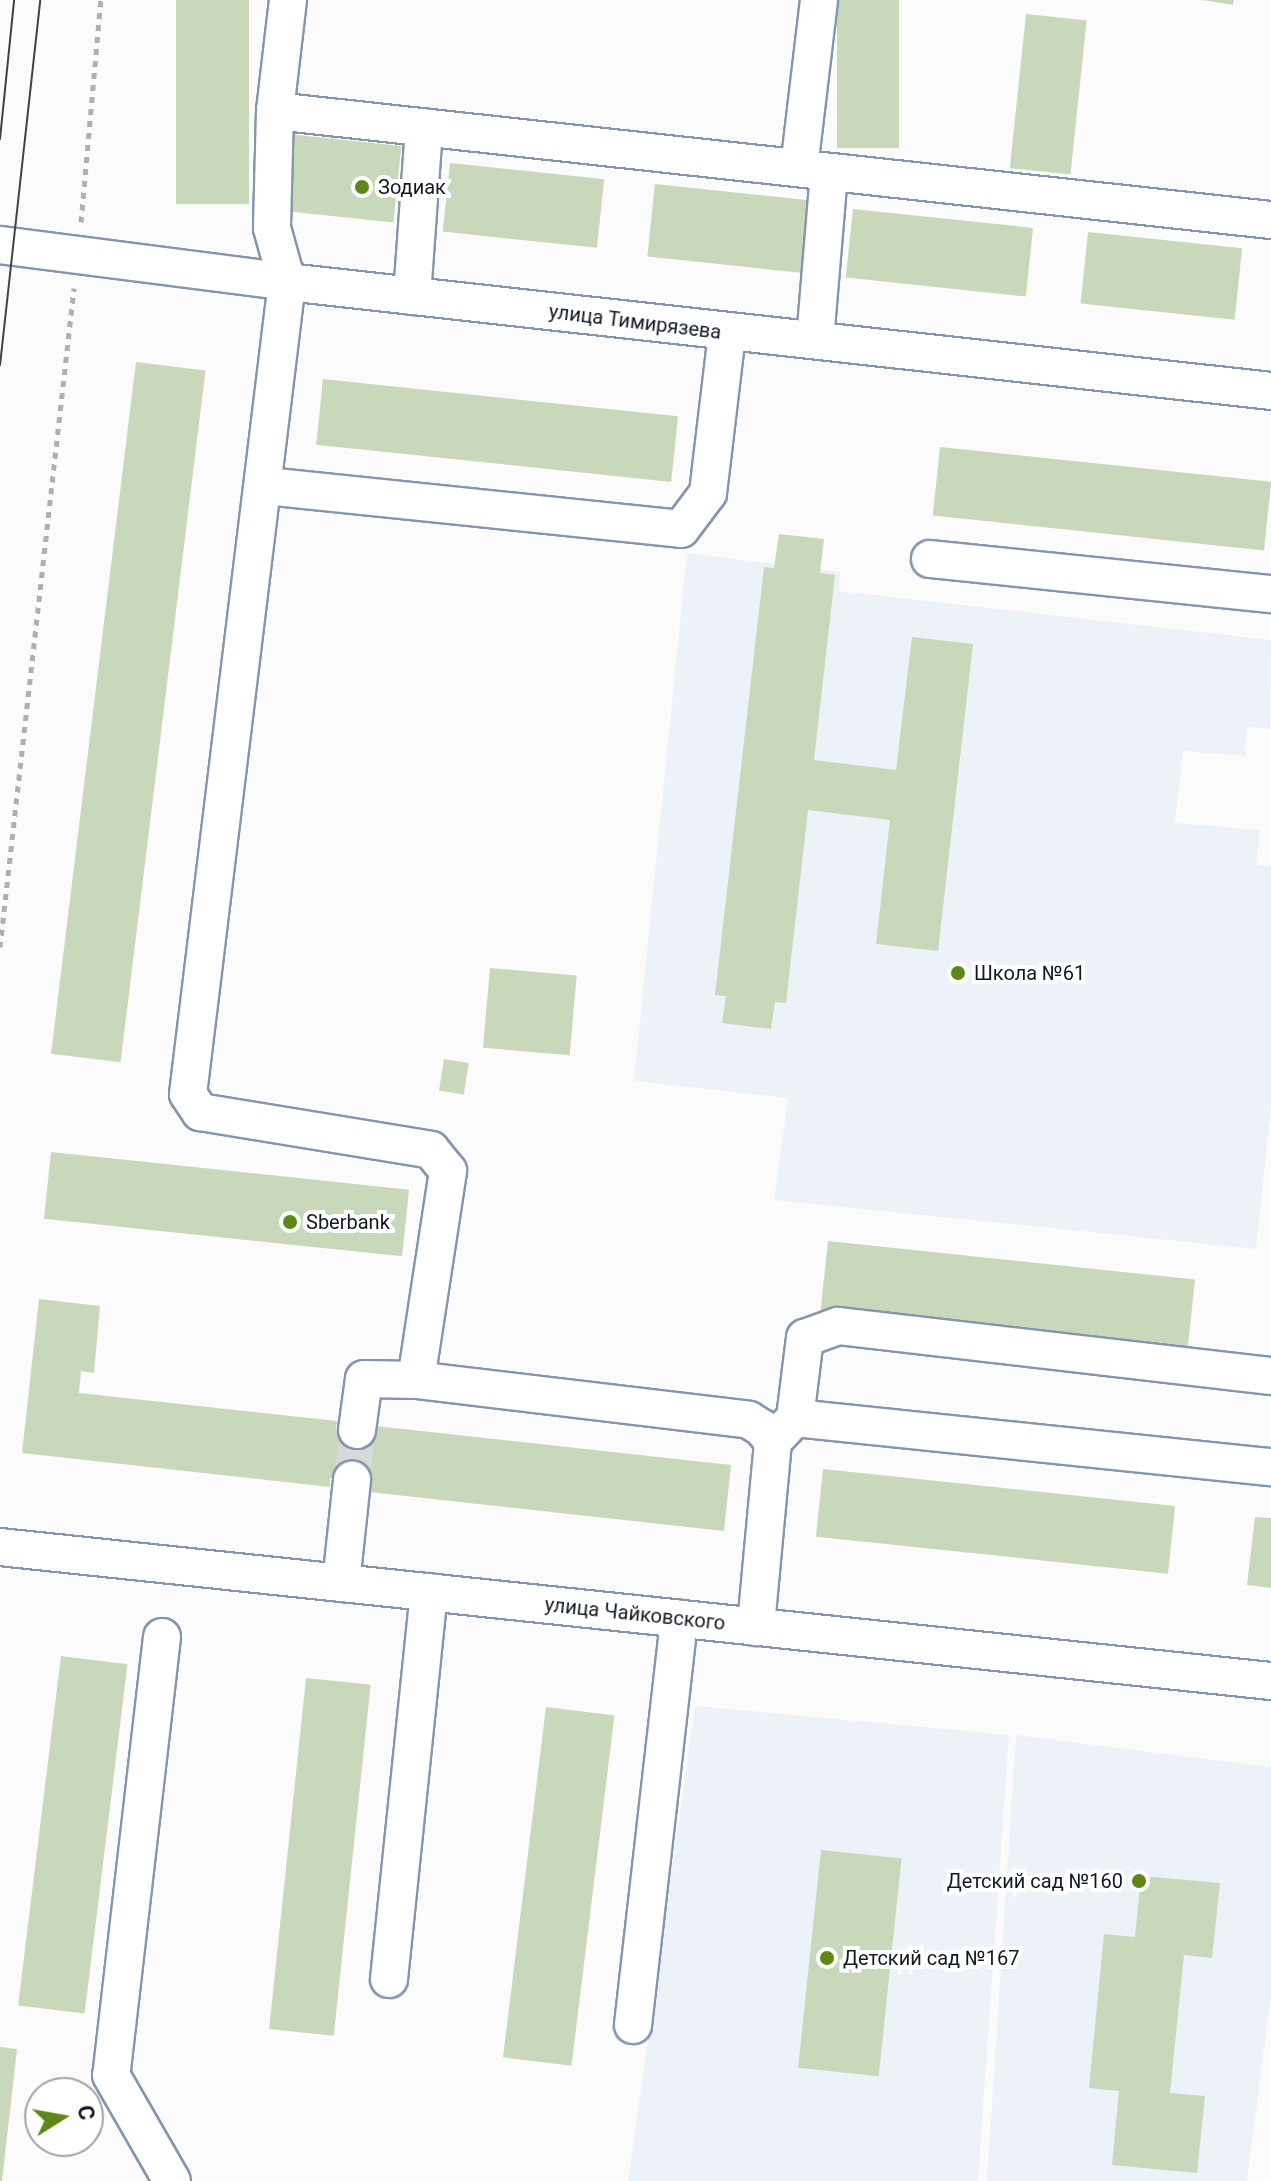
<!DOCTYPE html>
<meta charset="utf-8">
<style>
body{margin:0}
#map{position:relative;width:1271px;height:2181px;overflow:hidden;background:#fbfbfb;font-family:Roboto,sans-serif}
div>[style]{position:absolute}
.built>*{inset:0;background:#edf2f9}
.building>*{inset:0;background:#c9d8ba;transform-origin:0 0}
.minor-tunnel>*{height:36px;margin-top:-18px;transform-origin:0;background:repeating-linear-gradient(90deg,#d8d9db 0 36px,transparent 0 54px)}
.path>*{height:5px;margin-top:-2.5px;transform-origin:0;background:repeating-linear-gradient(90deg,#adafb2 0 6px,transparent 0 12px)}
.roads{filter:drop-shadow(2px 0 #8495af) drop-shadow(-2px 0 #8495af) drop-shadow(0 2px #8495af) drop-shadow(0 -2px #8495af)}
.minor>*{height:36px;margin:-18px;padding:0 18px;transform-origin:18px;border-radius:18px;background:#fff}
.tram>*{height:2px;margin:-1px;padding:0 1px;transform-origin:1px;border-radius:1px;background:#3c424a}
.dots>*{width:22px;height:22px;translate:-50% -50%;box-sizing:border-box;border:4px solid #fff;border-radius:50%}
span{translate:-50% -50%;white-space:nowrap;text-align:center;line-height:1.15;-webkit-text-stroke:8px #fff;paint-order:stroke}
.poi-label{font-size:20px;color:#121923}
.left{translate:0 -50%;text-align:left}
.right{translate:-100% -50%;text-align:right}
.street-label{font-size:20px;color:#121923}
.north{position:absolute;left:24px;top:2077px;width:80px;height:80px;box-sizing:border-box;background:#fff;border:2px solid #a0a3a7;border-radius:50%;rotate:79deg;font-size:22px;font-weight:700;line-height:32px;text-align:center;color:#121923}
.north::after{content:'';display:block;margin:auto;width:28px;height:36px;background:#5d8816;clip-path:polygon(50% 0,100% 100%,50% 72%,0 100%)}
</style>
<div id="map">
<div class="built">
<div style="clip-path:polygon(687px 553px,840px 572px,839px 591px,1271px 640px,1270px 729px,1247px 727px,1245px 756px,1183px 751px,1175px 823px,1260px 830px,1256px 865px,1271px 866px,1271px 1108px,1256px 1249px,774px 1200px,788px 1098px,634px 1081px)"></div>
<div style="clip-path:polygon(695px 1706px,1009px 1735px,978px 2181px,628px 2181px)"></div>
<div style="clip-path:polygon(1016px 1735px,1271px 1767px,1271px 1995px,1247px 2181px,987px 2181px)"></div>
</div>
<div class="building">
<div style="left:176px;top:0;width:73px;height:204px"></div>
<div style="left:837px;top:0;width:62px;height:148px"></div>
<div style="clip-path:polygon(1202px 0,1234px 0,1233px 5px)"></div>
<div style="left:1026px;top:14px;width:61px;height:155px;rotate:6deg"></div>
<div style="left:288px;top:134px;width:114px;height:77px;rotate:6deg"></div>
<div style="left:450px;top:163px;width:155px;height:69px;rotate:6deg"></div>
<div style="left:655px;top:184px;width:155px;height:73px;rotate:6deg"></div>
<div style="left:853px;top:209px;width:181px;height:69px;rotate:6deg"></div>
<div style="left:1088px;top:232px;width:155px;height:72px;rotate:6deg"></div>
<div style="left:136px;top:362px;width:70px;height:697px;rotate:7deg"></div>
<div style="left:323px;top:379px;width:357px;height:66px;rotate:6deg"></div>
<div style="left:940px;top:447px;width:333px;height:69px;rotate:6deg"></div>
<div style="clip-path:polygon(779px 534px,824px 539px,820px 573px,835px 575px,814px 760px,896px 770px,912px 637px,973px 644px,938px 951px,876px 944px,890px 820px,808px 810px,786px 1003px,775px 1002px,771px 1029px,722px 1023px,726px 996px,715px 995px,764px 567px,774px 568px)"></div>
<div style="left:490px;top:968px;width:87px;height:80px;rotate:5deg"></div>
<div style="left:444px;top:1059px;width:25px;height:32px;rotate:9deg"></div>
<div style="left:51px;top:1152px;width:360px;height:67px;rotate:6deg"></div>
<div style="left:828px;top:1241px;width:369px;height:72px;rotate:6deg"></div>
<div style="clip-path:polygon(39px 1299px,100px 1306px,94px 1373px,81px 1371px,79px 1393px,337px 1421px,336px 1428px,376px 1432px,376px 1426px,731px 1465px,724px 1531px,369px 1492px,370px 1483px,352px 1480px,330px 1478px,330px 1487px,22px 1453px)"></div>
<div style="left:823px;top:1469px;width:354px;height:68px;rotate:6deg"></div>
<div style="clip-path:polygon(1255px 1517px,1271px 1518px,1271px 1588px,1247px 1585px)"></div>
<div style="left:61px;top:1656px;width:67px;height:352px;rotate:7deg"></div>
<div style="left:306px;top:1678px;width:65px;height:353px;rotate:6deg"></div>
<div style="left:546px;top:1707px;width:69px;height:353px;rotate:7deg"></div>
<div style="left:821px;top:1850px;width:81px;height:219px;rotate:6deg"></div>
<div style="clip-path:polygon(1141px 1876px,1220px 1883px,1212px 1958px,1184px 1955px,1170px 2093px,1205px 2096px,1197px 2173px,1112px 2165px,1119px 2091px,1089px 2088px,1104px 1934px,1135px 1937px)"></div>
<div style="clip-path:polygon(0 2047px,17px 2049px,2px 2181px,0 2181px)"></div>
</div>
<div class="minor-tunnel">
<div style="left:352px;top:1480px;width:50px;rotate:-84.3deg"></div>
</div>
<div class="path">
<div style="left:81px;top:222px;width:223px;rotate:-84.9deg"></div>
<div style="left:0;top:947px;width:663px;rotate:-83.59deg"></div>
</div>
<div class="roads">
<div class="minor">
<div style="left:288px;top:0;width:112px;rotate:96.7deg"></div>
<div style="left:275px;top:111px;width:117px;rotate:91.5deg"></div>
<div style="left:272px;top:228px;width:56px;rotate:74.5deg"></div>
<div style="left:287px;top:282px;width:818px;rotate:96.95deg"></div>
<div style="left:188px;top:1094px;width:22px;rotate:56deg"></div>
<div style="left:200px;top:1112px;width:234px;rotate:9.3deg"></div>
<div style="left:431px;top:1150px;width:27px;rotate:51deg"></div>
<div style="left:448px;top:1171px;width:211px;rotate:98.7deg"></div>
<div style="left:416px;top:1380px;width:335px;rotate:6.8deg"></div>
<div style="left:749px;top:1420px;width:15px;rotate:32deg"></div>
<div style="left:762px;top:1428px;width:18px;rotate:52deg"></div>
<div style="left:773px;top:1442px;width:186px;rotate:95.3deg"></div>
<div style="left:275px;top:111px;width:1002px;rotate:6.25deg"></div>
<div style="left:799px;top:168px;width:169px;rotate:-83.2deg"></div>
<div style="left:0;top:245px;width:289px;rotate:7.3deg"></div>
<div style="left:287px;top:282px;width:990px;rotate:6.32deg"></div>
<div style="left:412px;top:296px;width:169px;rotate:-85.9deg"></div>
<div style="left:815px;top:340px;width:166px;rotate:-85.2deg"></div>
<div style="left:266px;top:486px;width:417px;rotate:5.9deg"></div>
<div style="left:681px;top:529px;width:45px;rotate:-53.1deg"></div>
<div style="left:708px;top:493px;width:161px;rotate:-83.2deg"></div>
<div style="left:930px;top:559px;width:343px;rotate:5.9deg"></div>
<div style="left:795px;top:1418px;width:81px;rotate:-82.9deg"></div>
<div style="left:805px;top:1338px;width:35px;rotate:-20deg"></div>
<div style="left:838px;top:1326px;width:436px;rotate:6.6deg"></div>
<div style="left:357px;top:1430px;width:51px;rotate:-82.2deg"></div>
<div style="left:364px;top:1379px;width:52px;rotate:1.1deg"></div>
<div style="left:779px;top:1435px;width:23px;rotate:-47deg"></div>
<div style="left:795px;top:1418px;width:479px;rotate:5.9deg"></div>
<div style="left:0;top:1547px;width:1278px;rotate:6.02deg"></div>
<div style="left:341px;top:1583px;width:104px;rotate:-83.9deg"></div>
<div style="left:162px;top:1637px;width:441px;rotate:96.6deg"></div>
<div style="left:111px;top:2075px;width:122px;rotate:60.1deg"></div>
<div style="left:389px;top:1979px;width:389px;rotate:-84.1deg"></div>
<div style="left:633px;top:2025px;width:409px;rotate:-83.5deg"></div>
</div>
</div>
<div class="tram">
<div style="left:0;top:139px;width:140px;rotate:-84.2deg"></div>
<div style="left:0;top:365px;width:367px;rotate:-83.7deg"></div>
</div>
<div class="dots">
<div style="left:362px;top:187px;background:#5d8816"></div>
<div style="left:958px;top:973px;background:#5d8816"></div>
<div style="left:290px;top:1222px;background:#5d8816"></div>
<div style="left:1139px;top:1881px;background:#5d8816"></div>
<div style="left:827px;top:1958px;background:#5d8816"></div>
</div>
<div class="poi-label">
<span class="left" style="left:378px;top:187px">Зодиак</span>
<span class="left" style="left:974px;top:973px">Школа №61</span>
<span class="left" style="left:306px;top:1222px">Sberbank</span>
<span class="right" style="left:1123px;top:1881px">Детский сад №160</span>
<span class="left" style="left:843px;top:1958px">Детский сад №167</span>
</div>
<div class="street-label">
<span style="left:635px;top:322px;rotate:7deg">улица Тимирязева</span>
<span style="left:635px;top:1614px;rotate:6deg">улица Чайковского</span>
</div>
<div class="north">С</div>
</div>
